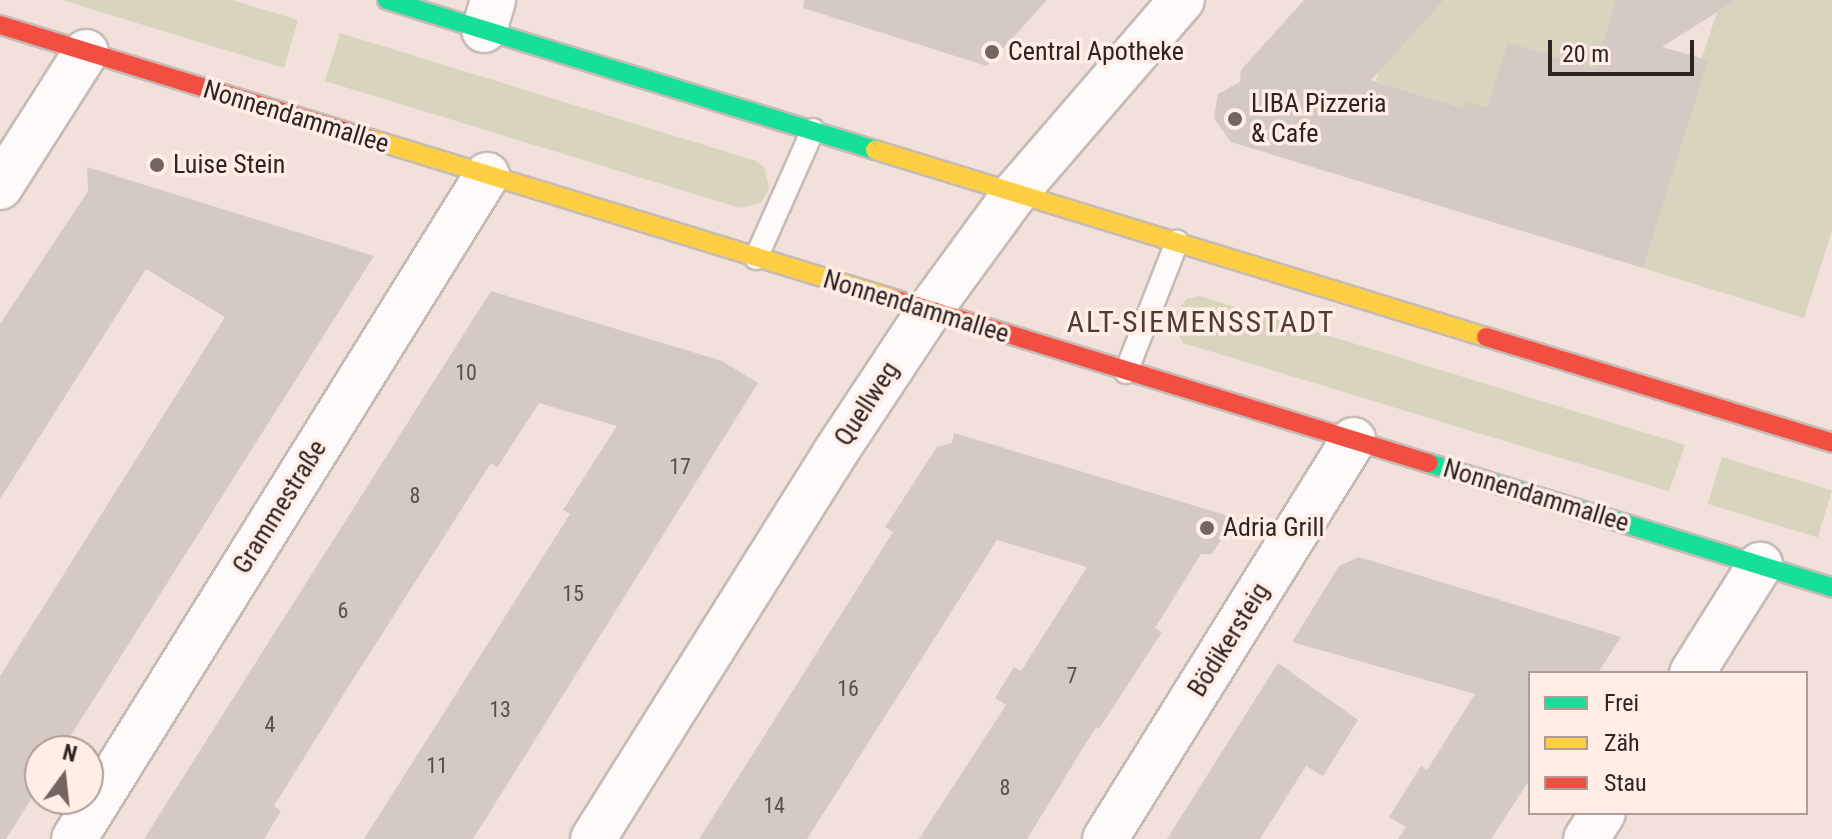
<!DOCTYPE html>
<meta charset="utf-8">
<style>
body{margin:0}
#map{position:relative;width:1832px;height:839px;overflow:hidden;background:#f1e1da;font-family:"Roboto Condensed",sans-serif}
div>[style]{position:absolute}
.green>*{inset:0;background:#d8d4bd;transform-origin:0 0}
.building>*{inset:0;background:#d5c9c3}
.roads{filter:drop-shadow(2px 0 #c6bab5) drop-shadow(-2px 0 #c6bab5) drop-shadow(0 2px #c6bab5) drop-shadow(0 -2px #c6bab5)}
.lane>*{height:22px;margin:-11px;padding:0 11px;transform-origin:11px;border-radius:11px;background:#fdfaf9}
.street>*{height:44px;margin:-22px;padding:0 22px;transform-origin:22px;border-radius:22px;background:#fdfaf9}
.fast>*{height:18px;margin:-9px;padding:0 9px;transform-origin:9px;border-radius:9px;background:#16e098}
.slow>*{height:18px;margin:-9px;padding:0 9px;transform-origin:9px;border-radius:9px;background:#ffcf43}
.jam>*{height:18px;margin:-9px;padding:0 9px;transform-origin:9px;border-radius:9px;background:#f24e42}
.dots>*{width:22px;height:22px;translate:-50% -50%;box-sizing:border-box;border:4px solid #ffede6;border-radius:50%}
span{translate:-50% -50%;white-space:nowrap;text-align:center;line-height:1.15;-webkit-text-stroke:7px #ffede6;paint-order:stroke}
.number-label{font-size:22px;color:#594e4a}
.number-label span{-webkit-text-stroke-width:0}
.poi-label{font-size:26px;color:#2f2420}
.left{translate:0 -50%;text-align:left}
.street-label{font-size:26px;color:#2f2420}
.quarter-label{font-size:30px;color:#523c31;letter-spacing:2px}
.legend{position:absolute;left:1528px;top:671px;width:280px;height:144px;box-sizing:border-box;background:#ffede6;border:2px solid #ac9d97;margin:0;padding:10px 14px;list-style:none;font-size:24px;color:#2f2420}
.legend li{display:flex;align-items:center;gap:16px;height:40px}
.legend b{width:40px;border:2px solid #ac9d97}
.north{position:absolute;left:24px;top:735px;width:80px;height:80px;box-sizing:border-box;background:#ffede6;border:2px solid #ac9d97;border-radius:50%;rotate:15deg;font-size:22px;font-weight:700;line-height:32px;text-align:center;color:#2f2420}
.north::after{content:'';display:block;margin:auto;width:28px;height:36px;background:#736661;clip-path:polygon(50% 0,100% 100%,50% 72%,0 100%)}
.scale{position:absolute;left:1548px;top:40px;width:146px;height:36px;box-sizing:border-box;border:4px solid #2f2420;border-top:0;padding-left:10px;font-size:24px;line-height:28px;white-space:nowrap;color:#2f2420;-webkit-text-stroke:6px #ffede6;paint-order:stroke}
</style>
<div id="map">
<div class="green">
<div style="clip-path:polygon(62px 0,232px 0,298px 20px,284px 68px)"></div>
<div style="clip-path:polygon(1444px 0,1623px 0,1614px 6px,1569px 149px,1465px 102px,1463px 108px,1376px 81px,1382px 57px,1425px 12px,1430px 15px)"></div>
<div style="clip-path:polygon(1736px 0,1832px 0,1832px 231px,1804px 318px,1643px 268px,1707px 60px,1702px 58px,1717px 12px)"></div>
<div style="clip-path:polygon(340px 33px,756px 161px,765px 168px,769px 189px,761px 203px,740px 208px,325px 81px)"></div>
<div style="clip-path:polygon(1199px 296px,1685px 445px,1669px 491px,1183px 343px,1175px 330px,1174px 317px,1186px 299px)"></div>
<div style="left:1722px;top:457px;width:115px;height:49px;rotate:17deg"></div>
</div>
<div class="building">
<div style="clip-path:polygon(804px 0,1047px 0,987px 66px,803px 8px)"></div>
<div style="clip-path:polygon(1304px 0,1444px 0,1371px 80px,1463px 108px,1465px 101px,1487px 108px,1508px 42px,1594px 69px,1616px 0,1736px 0,1662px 47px,1708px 60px,1643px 268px,1231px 142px,1214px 118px,1218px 94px,1240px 82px,1241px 70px)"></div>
<div style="clip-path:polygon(87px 167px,374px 256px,61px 751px,40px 751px,40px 785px,6px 839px,0 839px,0 676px,225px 317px,146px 269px,0 499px,0 324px,88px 191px)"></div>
<div style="clip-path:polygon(491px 291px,722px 361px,758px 383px,473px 839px,364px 839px,570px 514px,563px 510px,617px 426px,539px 403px,497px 468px,491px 463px,345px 692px,274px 806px,281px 811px,264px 839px,144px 839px)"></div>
<div style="clip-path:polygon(954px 433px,1235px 518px,1212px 554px,1201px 554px,1155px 628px,1162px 632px,1099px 729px,1096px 727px,1027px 839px,919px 839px,1006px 705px,995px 698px,1014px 667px,1021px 671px,1087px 567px,997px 540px,807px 839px,699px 839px,893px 532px,885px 527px,937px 447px,952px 443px)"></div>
<div style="clip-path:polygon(1359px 557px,1621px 637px,1598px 673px,1530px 673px,1530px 779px,1491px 839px,1398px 839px,1406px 827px,1389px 817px,1421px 766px,1427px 770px,1475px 694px,1292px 642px,1339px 566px)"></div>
<div style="clip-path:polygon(1278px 663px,1358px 720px,1323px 776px,1306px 766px,1260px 839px,1167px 839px)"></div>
</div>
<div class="roads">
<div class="lane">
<div style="left:756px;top:258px;width:140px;rotate:-66deg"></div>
<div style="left:1126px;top:372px;width:140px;rotate:-68.6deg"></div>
</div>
<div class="street">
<div style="left:484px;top:30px;width:31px;rotate:-73deg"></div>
<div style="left:0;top:187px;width:160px;rotate:-57.5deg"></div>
<div style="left:1692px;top:673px;width:128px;rotate:-57.8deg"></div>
<div style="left:74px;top:839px;width:782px;rotate:-58.12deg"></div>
<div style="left:593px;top:839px;width:456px;rotate:-57.9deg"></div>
<div style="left:835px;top:453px;width:170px;rotate:-56.5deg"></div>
<div style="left:929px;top:311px;width:147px;rotate:-53.8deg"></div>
<div style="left:1016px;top:192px;width:254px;rotate:-49.2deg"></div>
<div style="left:1105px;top:839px;width:470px;rotate:-58.1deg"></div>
<div style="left:1586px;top:839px;width:31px;rotate:-57deg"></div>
</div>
<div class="fast">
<div style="left:387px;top:0;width:511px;rotate:17.09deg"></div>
<div style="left:1428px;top:463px;width:423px;rotate:17.1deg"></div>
</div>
<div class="slow">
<div style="left:371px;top:139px;width:547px;rotate:17.01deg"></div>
<div style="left:875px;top:150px;width:639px;rotate:17.02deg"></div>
</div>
<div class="jam">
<div style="left:0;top:25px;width:388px;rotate:17.1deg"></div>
<div style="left:894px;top:299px;width:559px;rotate:17.07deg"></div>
<div style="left:1486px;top:337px;width:362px;rotate:17deg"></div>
</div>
</div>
<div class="dots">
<div style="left:992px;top:52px;background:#736661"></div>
<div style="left:1235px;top:119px;background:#736661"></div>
<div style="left:157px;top:165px;background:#736661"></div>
<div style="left:1207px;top:528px;background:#736661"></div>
</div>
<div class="number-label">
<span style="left:466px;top:373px">10</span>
<span style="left:680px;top:467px">17</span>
<span style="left:415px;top:496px">8</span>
<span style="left:573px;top:594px">15</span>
<span style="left:343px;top:611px">6</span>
<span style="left:1072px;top:676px">7</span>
<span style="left:848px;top:689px">16</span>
<span style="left:500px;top:710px">13</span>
<span style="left:270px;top:725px">4</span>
<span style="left:437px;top:766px">11</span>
<span style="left:1005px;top:788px">8</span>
<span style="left:774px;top:806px">14</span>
</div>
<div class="poi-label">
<span class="left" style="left:1008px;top:52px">Central Apotheke</span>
<span class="left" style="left:1251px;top:119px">LIBA Pizzeria<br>&amp; Cafe</span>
<span class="left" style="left:173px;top:165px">Luise Stein</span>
<span class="left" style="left:1223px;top:528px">Adria Grill</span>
</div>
<div class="street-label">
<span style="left:296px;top:117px;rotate:17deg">Nonnendammallee</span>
<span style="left:916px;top:307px;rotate:17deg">Nonnendammallee</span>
<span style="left:867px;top:404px;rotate:-57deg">Quellweg</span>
<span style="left:1536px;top:496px;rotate:17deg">Nonnendammallee</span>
<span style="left:280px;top:507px;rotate:-58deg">Grammestraße</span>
<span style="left:1229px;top:640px;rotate:-58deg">Bödikersteig</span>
</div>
<div class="quarter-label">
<span style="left:1201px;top:322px">ALT-SIEMENSSTADT</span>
</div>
<ul class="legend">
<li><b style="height:10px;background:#16e098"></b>Frei</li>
<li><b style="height:10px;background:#ffcf43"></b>Zäh</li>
<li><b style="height:10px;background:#f24e42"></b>Stau</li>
</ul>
<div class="north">N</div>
<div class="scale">20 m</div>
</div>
